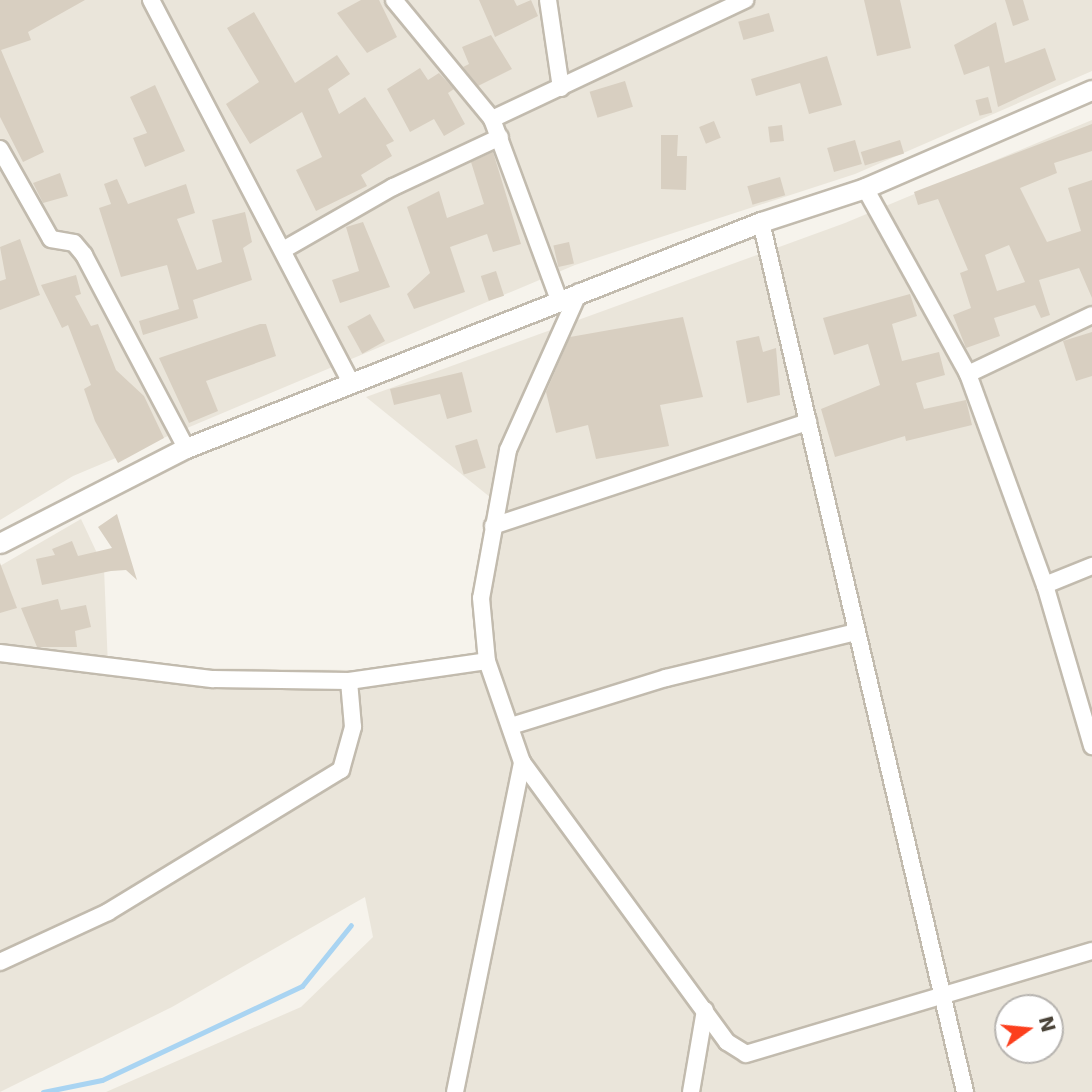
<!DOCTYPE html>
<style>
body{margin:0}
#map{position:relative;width:1092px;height:1092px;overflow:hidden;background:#f6f3ec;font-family:"DejaVu Sans",sans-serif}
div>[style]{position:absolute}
.residential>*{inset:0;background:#eae5da}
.stream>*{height:5px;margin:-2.5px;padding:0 2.5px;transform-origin:2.5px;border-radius:2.5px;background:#a9d4f2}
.building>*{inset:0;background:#d8cfc1;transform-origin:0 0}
.roads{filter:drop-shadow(2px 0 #c2bbae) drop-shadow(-2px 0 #c2bbae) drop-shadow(0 2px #c2bbae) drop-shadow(0 -2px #c2bbae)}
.minor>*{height:16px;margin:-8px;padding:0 8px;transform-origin:8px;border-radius:8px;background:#fff}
.tertiary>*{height:19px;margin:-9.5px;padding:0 9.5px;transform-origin:9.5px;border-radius:9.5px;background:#fff}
span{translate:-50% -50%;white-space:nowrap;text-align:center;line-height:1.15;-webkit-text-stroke:5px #fff;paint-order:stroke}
.north{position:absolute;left:994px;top:994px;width:70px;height:70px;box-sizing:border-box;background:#fff;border:2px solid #b7b4b0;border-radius:50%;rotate:75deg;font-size:19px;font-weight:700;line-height:28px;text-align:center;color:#4b4439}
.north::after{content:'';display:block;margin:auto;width:24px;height:32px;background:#fc3f1d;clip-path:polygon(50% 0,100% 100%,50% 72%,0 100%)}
</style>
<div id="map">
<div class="residential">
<div style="clip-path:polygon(0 0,1092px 0,1092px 71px,855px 174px,575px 265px,73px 476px,0 520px)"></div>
<div style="clip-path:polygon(evenodd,1092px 120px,1092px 1092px,106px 1092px,301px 1007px,373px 937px,365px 897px,172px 1007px,0 1092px,0 566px,81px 519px,104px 568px,108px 667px,430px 671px,474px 659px,506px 510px,366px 397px,845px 223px,1092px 120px,1008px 1008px,1050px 1008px,1050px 1050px,1008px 1050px,1008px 1008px)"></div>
</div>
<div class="stream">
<div style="left:43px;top:1092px;width:60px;rotate:-11.5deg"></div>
<div style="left:102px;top:1080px;width:221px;rotate:-25.2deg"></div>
<div style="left:302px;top:986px;width:78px;rotate:-51.2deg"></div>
</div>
<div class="building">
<div style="clip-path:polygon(0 0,85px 0,28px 32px,31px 40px,1px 50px,44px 152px,23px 162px,0 117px)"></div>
<div style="clip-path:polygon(361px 0,379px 0,397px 37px,367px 53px,337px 13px)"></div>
<div style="clip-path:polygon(479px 0,514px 0,517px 6px,531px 0,538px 16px,495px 37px)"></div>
<div style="clip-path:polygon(864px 0,900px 0,911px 48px,877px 56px)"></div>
<div style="clip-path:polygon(1005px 0,1023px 0,1029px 20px,1013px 26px)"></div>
<div style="clip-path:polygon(254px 12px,295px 83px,337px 55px,350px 74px,328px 89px,339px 114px,365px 97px,394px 141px,386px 145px,392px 156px,361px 175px,367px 186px,316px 211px,296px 170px,322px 157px,302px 112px,250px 144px,226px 104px,259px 82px,227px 28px)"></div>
<div style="left:769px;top:13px;width:19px;height:32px;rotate:74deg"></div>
<div style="clip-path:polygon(996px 22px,1005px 63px,1045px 48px,1056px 80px,998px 107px,989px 66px,964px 75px,954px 45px)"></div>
<div style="clip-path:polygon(491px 35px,512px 69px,478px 86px,463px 67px,469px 64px,462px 47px)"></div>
<div style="clip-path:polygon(827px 56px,842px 105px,809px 114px,800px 83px,756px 96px,751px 79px)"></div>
<div style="clip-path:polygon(420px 68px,428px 80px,439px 73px,454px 89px,448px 93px,465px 124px,444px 136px,434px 119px,410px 132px,387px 89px)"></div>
<div style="left:625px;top:81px;width:27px;height:37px;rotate:73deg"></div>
<div style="clip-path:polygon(155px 85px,185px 151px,145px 167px,133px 138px,147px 133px,130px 97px)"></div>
<div style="left:988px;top:97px;width:16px;height:13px;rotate:75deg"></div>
<div style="left:714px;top:121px;width:18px;height:16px;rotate:68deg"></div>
<div style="clip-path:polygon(evenodd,1092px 124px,1092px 151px,1054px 163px,1057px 173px,1020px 188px,1047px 242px,1081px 231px,1068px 188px,1092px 180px,1092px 298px,1079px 268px,1039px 280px,1050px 315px,1041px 318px,1035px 305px,994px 318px,1000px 336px,966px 348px,953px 315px,971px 308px,960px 273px,968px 270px,938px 199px,918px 205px,914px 192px,1092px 124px,1009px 245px,1025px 282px,997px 291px,985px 255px,1009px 245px)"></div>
<div style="left:782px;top:125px;width:16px;height:14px;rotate:83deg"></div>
<div style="clip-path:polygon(661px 135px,678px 135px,677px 156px,687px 156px,686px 190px,661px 189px)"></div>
<div style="left:855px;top:140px;width:25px;height:29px;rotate:74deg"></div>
<div style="left:900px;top:140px;width:14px;height:41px;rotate:73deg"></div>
<div style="clip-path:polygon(493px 152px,521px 244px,493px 252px,487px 234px,450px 247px,465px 292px,414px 309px,407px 294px,430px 273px,407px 207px,439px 191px,447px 218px,484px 204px,471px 162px)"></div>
<div style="clip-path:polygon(60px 173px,68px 196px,43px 203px,33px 183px)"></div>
<div style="left:780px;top:177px;width:19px;height:34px;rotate:74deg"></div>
<div style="clip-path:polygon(117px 179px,128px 204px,186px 184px,195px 213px,177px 219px,197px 270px,222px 262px,212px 220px,245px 212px,252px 242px,243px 248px,252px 280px,193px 300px,198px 318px,143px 335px,139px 321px,179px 309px,167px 265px,121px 277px,99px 208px,111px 204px,104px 184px)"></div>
<div style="clip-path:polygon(363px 222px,390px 287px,340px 303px,332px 280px,359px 271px,346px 227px)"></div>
<div style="clip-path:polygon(20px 239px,40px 295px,0 310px,0 281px,6px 279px,0 247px)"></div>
<div style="left:569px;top:242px;width:22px;height:16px;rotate:77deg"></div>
<div style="left:496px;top:271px;width:26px;height:16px;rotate:72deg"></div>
<div style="clip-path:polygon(76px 275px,81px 294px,75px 296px,91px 326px,98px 324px,116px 370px,144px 396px,164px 438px,118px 463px,95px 421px,84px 389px,91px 385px,68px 325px,62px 328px,41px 285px)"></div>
<div style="clip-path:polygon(910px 294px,917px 316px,892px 324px,902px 361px,939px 352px,945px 375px,916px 383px,924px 409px,966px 400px,972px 425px,906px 441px,905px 436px,835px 457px,821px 409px,880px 385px,868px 344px,834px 355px,823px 318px)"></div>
<div style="left:370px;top:314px;width:31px;height:26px;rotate:61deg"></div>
<div style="clip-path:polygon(683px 317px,703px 397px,660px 405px,669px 446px,596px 459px,588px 425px,556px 433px,546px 392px,570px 337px)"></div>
<div style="clip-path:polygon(260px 324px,266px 324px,276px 356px,206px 381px,218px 411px,189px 423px,159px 358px)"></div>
<div style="clip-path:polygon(1092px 332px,1092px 376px,1076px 381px,1063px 341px)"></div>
<div style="clip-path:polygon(759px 336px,763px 352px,776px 348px,780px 395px,747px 403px,736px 341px)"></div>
<div style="clip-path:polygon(462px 372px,472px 412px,447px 419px,440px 394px,394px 405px,390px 389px)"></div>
<div style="left:477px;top:439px;width:30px;height:23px;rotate:73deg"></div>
<div style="clip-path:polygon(117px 514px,137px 580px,126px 570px,111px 571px,42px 585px,36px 559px,55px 555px,52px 549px,72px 541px,78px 556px,112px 548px,98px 527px)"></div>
<div style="clip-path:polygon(0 563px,17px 608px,0 613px)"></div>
<div style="clip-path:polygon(58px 599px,61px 610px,86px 605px,91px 627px,75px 631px,77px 647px,37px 647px,21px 608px)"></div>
</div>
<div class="roads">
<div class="minor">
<div style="left:151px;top:0;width:433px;rotate:62.4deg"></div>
<div style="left:394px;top:0;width:154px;rotate:50.5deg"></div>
<div style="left:492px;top:119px;width:193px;rotate:69.7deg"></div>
<div style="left:548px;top:0;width:89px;rotate:81.6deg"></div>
<div style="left:492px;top:119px;width:280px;rotate:-25.2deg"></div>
<div style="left:0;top:149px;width:103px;rotate:60.5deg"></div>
<div style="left:51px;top:239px;width:23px;rotate:10deg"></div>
<div style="left:74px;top:243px;width:16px;rotate:50deg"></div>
<div style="left:84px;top:255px;width:218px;rotate:62.1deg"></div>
<div style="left:865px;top:188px;width:213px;rotate:61deg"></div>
<div style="left:968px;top:374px;width:225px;rotate:70deg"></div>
<div style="left:1045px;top:585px;width:168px;rotate:73.7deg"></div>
<div style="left:761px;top:222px;width:894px;rotate:76.8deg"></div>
<div style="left:283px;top:250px;width:127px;rotate:-29.8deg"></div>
<div style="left:393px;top:187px;width:118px;rotate:-25deg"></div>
<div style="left:579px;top:292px;width:173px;rotate:114.2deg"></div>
<div style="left:508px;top:450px;width:150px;rotate:100.3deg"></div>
<div style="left:481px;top:598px;width:63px;rotate:84.6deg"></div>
<div style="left:487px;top:661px;width:107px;rotate:70.9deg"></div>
<div style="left:522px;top:762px;width:347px;rotate:53.8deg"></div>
<div style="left:727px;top:1042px;width:22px;rotate:32deg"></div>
<div style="left:746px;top:1054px;width:361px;rotate:-16.6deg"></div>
<div style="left:968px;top:374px;width:137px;rotate:-25.4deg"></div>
<div style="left:493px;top:526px;width:332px;rotate:-18.3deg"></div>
<div style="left:1045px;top:585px;width:51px;rotate:-22deg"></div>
<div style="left:0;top:653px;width:215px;rotate:7deg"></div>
<div style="left:213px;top:679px;width:136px;rotate:0.8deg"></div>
<div style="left:349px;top:681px;width:139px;rotate:-8.2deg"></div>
<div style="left:511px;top:726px;width:162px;rotate:-17.2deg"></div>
<div style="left:666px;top:678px;width:195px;rotate:-13.6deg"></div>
<div style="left:0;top:962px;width:119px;rotate:-24.8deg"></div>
<div style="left:108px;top:912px;width:273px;rotate:-31.4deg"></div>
<div style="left:341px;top:770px;width:45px;rotate:-74.4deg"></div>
<div style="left:353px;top:727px;width:46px;rotate:-95deg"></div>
<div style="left:455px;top:1092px;width:337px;rotate:-78.5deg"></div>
<div style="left:691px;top:1092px;width:83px;rotate:-80.3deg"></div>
</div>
<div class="tertiary">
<div style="left:0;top:543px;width:209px;rotate:-27.1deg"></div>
<div style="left:186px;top:448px;width:618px;rotate:-21.46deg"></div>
<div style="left:761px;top:222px;width:109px;rotate:-18.1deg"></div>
<div style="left:865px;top:188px;width:247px;rotate:-23.4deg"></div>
</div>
</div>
<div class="north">N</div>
</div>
